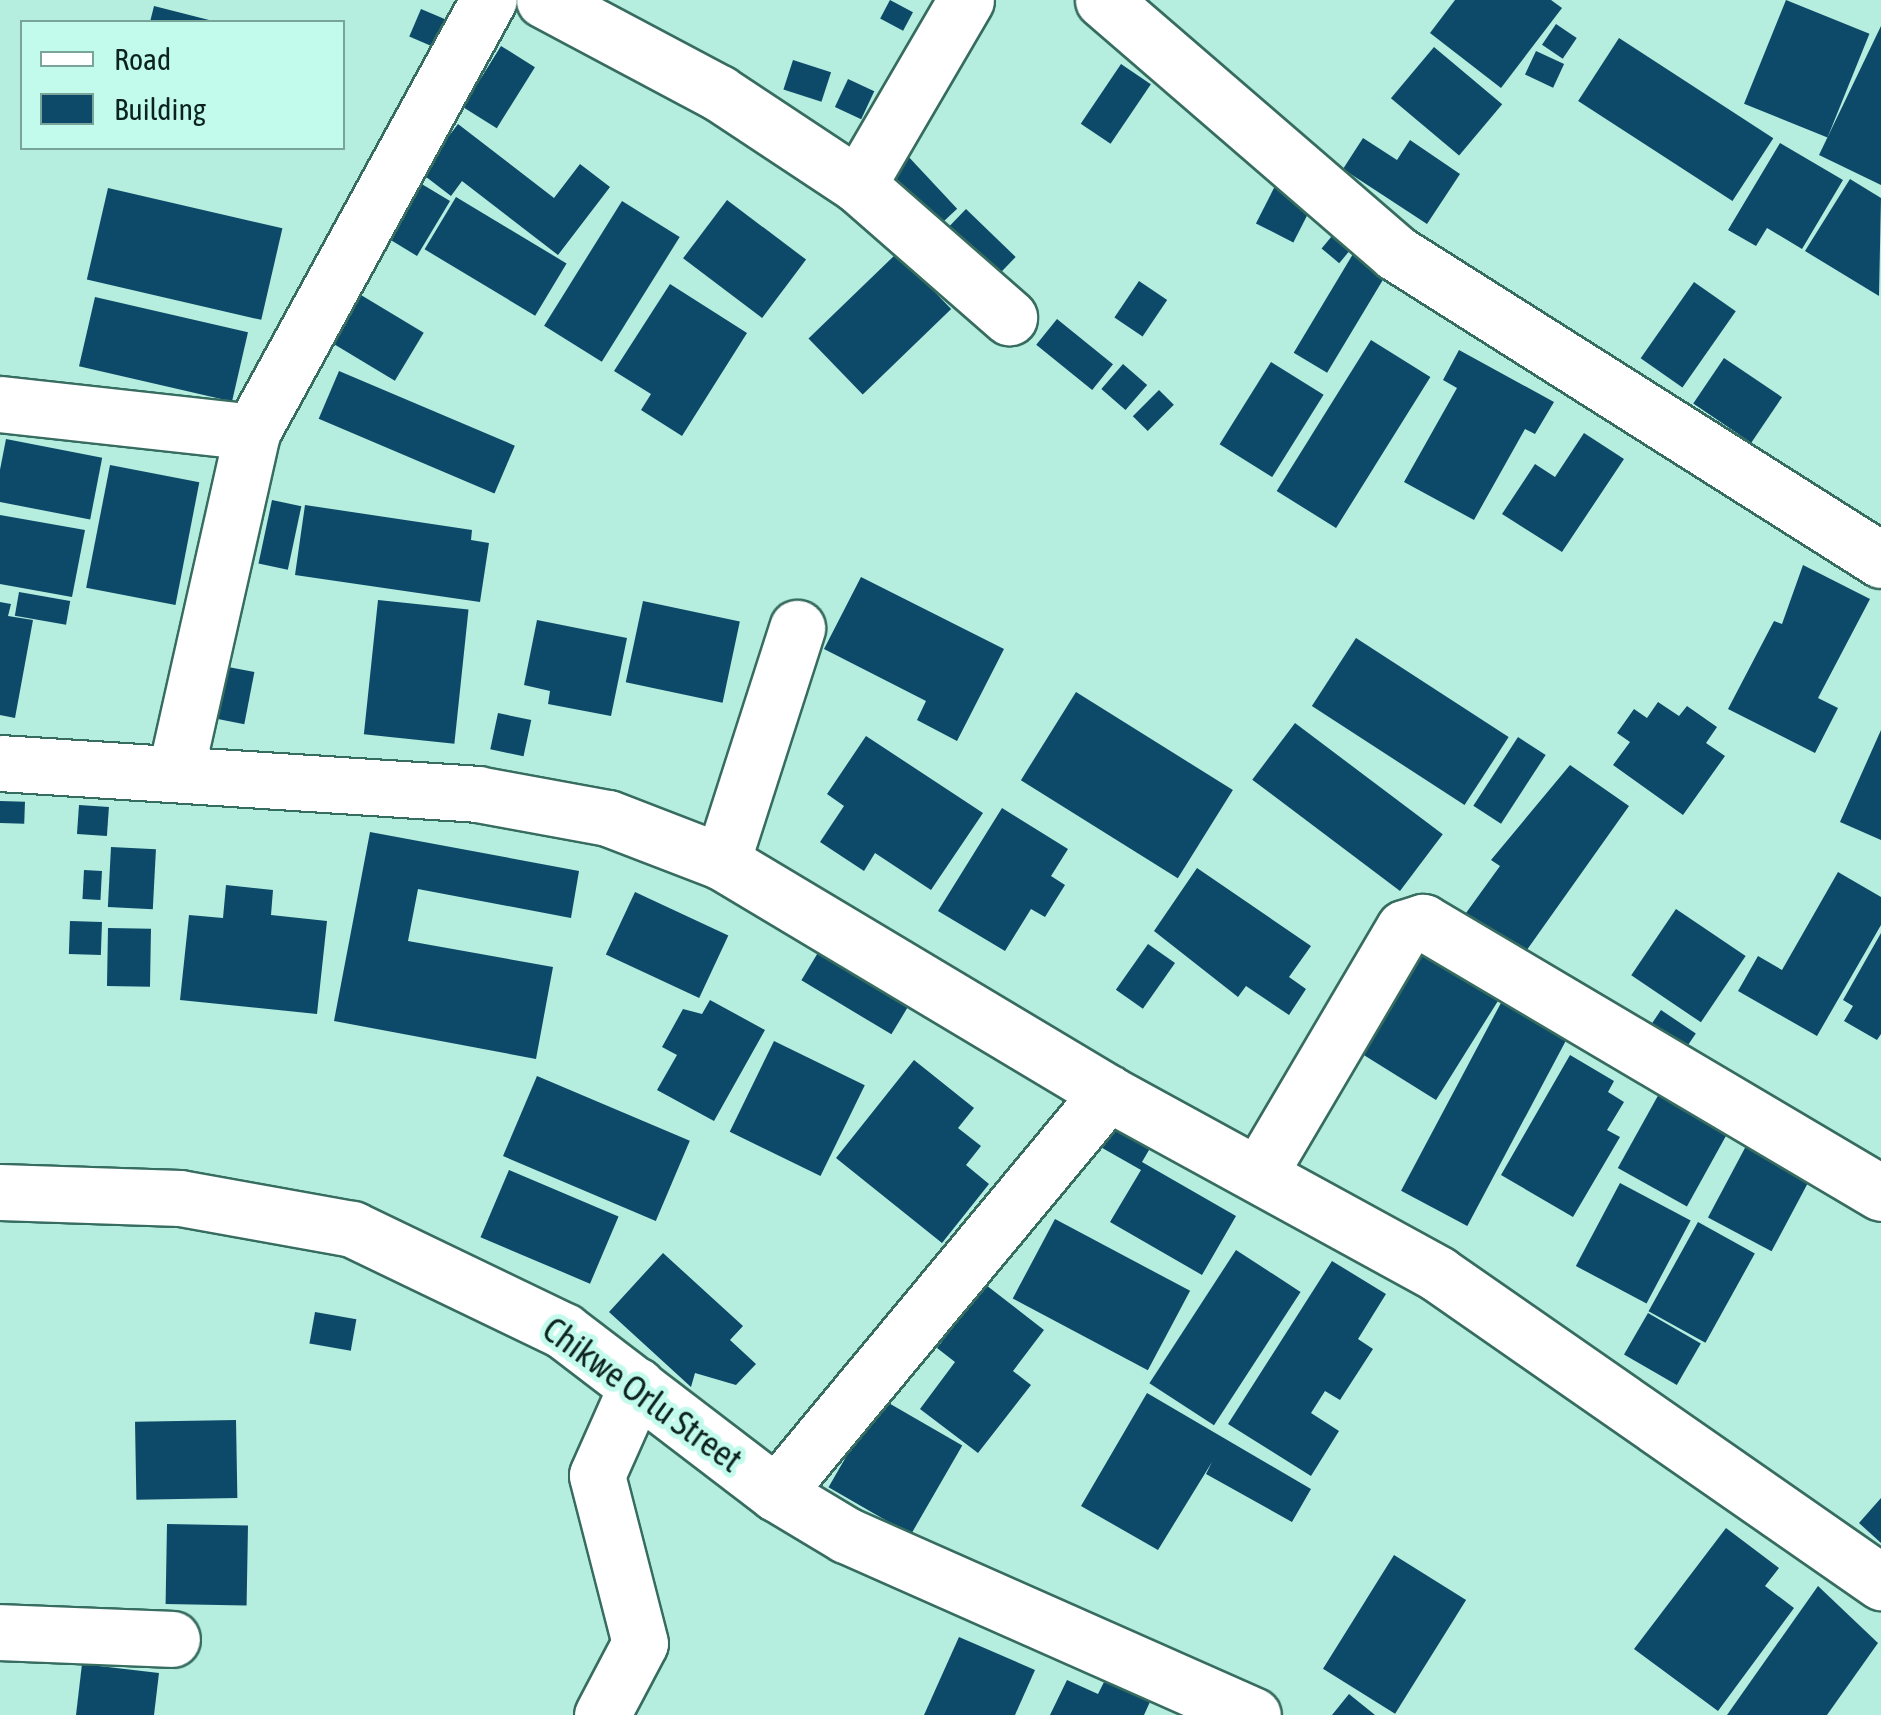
<!DOCTYPE html>
<style>
body{margin:0}
#map{position:relative;width:1881px;height:1715px;overflow:hidden;background:#b5eddf;font-family:"Asap Condensed",sans-serif}
div>[style]{position:absolute}
.building>*{inset:0;background:#0d4a69;transform-origin:0 0}
.roads{filter:drop-shadow(2px 0 #376c60) drop-shadow(-2px 0 #376c60) drop-shadow(0 2px #376c60) drop-shadow(0 -2px #376c60)}
.minor>*{height:55px;margin:-27.5px;padding:0 27.5px;transform-origin:27.5px;border-radius:27.5px;background:#fff}
span{translate:-50% -50%;white-space:nowrap;text-align:center;line-height:1.15;-webkit-text-stroke:10px #c2faec;paint-order:stroke}
.street-label{font-size:35px;color:#0b221d}
.legend{position:absolute;left:20px;top:20px;width:325px;height:130px;box-sizing:border-box;background:#c2faec;border:2px solid #79a499;margin:0;padding:12px 18px;list-style:none;font-size:30px;color:#0b221d}
.legend li{display:flex;align-items:center;gap:20px;height:50px}
.legend b{width:50px;border:2px solid #79a499}
</style>
<div id="map">
<div class="building">
<div style="left:890px;top:0;width:26px;height:21px;rotate:28deg"></div>
<div style="clip-path:polygon(1455px 0,1551px 0,1562px 8px,1501px 88px,1430px 33px)"></div>
<div style="left:1786px;top:0;width:90px;height:112px;rotate:22deg"></div>
<div style="clip-path:polygon(154px 6px,213px 21px,213px 22px,150px 22px)"></div>
<div style="left:421px;top:9px;width:34px;height:30px;rotate:23deg"></div>
<div style="left:1556px;top:24px;width:25px;height:25px;rotate:34deg"></div>
<div style="clip-path:polygon(1881px 26px,1881px 185px,1819px 155px)"></div>
<div style="left:1619px;top:38px;width:184px;height:75px;rotate:33deg"></div>
<div style="left:501px;top:46px;width:40px;height:72px;rotate:32deg"></div>
<div style="left:1434px;top:47px;width:89px;height:67px;rotate:40deg"></div>
<div style="left:1536px;top:51px;width:31px;height:26px;rotate:25deg"></div>
<div style="left:793px;top:60px;width:40px;height:31px;rotate:18deg"></div>
<div style="left:1121px;top:64px;width:36px;height:72px;rotate:34deg"></div>
<div style="left:848px;top:79px;width:29px;height:31px;rotate:25deg"></div>
<div style="clip-path:polygon(458px 124px,554px 198px,580px 164px,610px 187px,558px 255px,462px 181px,451px 196px,421px 173px)"></div>
<div style="clip-path:polygon(1363px 138px,1397px 160px,1410px 140px,1460px 174px,1427px 224px,1343px 169px)"></div>
<div style="clip-path:polygon(1780px 143px,1843px 180px,1802px 249px,1767px 228px,1756px 246px,1728px 230px)"></div>
<div style="left:906px;top:154px;width:75px;height:41px;rotate:47deg"></div>
<div style="clip-path:polygon(1850px 179px,1881px 198px,1879px 296px,1805px 251px)"></div>
<div style="left:420px;top:183px;width:35px;height:64px;rotate:31deg"></div>
<div style="left:1275px;top:186px;width:42px;height:42px;rotate:27deg"></div>
<div style="left:108px;top:188px;width:179px;height:94px;rotate:13deg"></div>
<div style="left:456px;top:197px;width:129px;height:61px;rotate:31deg"></div>
<div style="left:727px;top:200px;width:99px;height:73px;rotate:37deg"></div>
<div style="left:622px;top:201px;width:68px;height:147px;rotate:32deg"></div>
<div style="left:966px;top:209px;width:69px;height:34px;rotate:44deg"></div>
<div style="left:1337px;top:230px;width:23px;height:24px;rotate:40deg"></div>
<div style="left:1356px;top:249px;width:39px;height:121px;rotate:31deg"></div>
<div style="left:897px;top:253px;width:78px;height:123px;rotate:46deg"></div>
<div style="left:1139px;top:281px;width:34px;height:44px;rotate:34deg"></div>
<div style="left:1694px;top:282px;width:51px;height:93px;rotate:35deg"></div>
<div style="clip-path:polygon(670px 284px,747px 333px,682px 436px,641px 410px,651px 394px,614px 371px)"></div>
<div style="left:356px;top:292px;width:79px;height:56px;rotate:31deg"></div>
<div style="left:95px;top:297px;width:157px;height:71px;rotate:13deg"></div>
<div style="left:1057px;top:319px;width:72px;height:33px;rotate:39deg"></div>
<div style="left:1371px;top:340px;width:70px;height:178px;rotate:32deg"></div>
<div style="clip-path:polygon(1459px 350px,1554px 402px,1535px 434px,1525px 429px,1474px 520px,1404px 482px,1457px 388px,1443px 380px)"></div>
<div style="left:1724px;top:358px;width:70px;height:55px;rotate:34deg"></div>
<div style="left:1271px;top:362px;width:62px;height:97px;rotate:32deg"></div>
<div style="left:1123px;top:364px;width:32px;height:33px;rotate:41deg"></div>
<div style="left:339px;top:371px;width:191px;height:52px;rotate:23deg"></div>
<div style="left:1159px;top:390px;width:21px;height:37px;rotate:45deg"></div>
<div style="clip-path:polygon(1584px 433px,1624px 459px,1562px 552px,1502px 514px,1535px 464px,1555px 477px)"></div>
<div style="left:6px;top:439px;width:98px;height:63px;rotate:11deg"></div>
<div style="left:110px;top:465px;width:91px;height:125px;rotate:11deg"></div>
<div style="left:272px;top:500px;width:30px;height:65px;rotate:12deg"></div>
<div style="clip-path:polygon(305px 505px,472px 530px,471px 540px,489px 543px,480px 602px,295px 575px)"></div>
<div style="clip-path:polygon(0 515px,85px 530px,72px 597px,0 584px)"></div>
<div style="clip-path:polygon(1803px 565px,1870px 599px,1818px 698px,1838px 708px,1815px 753px,1728px 709px,1774px 621px,1782px 624px)"></div>
<div style="clip-path:polygon(861px 577px,1004px 649px,957px 741px,917px 720px,926px 701px,824px 649px)"></div>
<div style="left:19px;top:592px;width:52px;height:24px;rotate:10deg"></div>
<div style="left:378px;top:600px;width:91px;height:135px;rotate:6deg"></div>
<div style="left:643px;top:601px;width:99px;height:83px;rotate:12deg"></div>
<div style="clip-path:polygon(0 602px,11px 604px,8px 616px,33px 620px,15px 718px,0 715px)"></div>
<div style="clip-path:polygon(537px 620px,627px 638px,611px 716px,548px 704px,550px 691px,524px 685px)"></div>
<div style="left:1356px;top:638px;width:182px;height:81px;rotate:33deg"></div>
<div style="left:223px;top:666px;width:32px;height:53px;rotate:11deg"></div>
<div style="left:1076px;top:692px;width:185px;height:104px;rotate:32deg"></div>
<div style="clip-path:polygon(1658px 702px,1679px 716px,1687px 706px,1717px 727px,1706px 743px,1725px 756px,1683px 815px,1613px 765px,1630px 742px,1617px 733px,1634px 709px,1647px 718px)"></div>
<div style="left:498px;top:713px;width:34px;height:37px;rotate:12deg"></div>
<div style="left:1295px;top:723px;width:185px;height:71px;rotate:37deg"></div>
<div style="clip-path:polygon(1881px 730px,1881px 840px,1840px 822px)"></div>
<div style="clip-path:polygon(866px 736px,983px 813px,931px 890px,875px 853px,864px 871px,820px 842px,844px 806px,827px 794px)"></div>
<div style="left:1518px;top:737px;width:33px;height:82px;rotate:33deg"></div>
<div style="clip-path:polygon(1570px 765px,1629px 806px,1524px 954px,1466px 913px,1500px 866px,1491px 860px)"></div>
<div style="left:0;top:801px;width:25px;height:22px;rotate:2deg"></div>
<div style="left:79px;top:805px;width:30px;height:29px;rotate:4deg"></div>
<div style="clip-path:polygon(1002px 808px,1068px 849px,1051px 876px,1065px 885px,1045px 917px,1031px 909px,1005px 951px,938px 911px)"></div>
<div style="clip-path:polygon(370px 832px,579px 871px,571px 918px,418px 889px,408px 941px,553px 967px,536px 1059px,334px 1021px)"></div>
<div style="left:111px;top:847px;width:45px;height:60px;rotate:3deg"></div>
<div style="clip-path:polygon(1197px 868px,1311px 946px,1289px 977px,1306px 989px,1289px 1015px,1246px 986px,1238px 997px,1154px 931px)"></div>
<div style="left:84px;top:870px;width:18px;height:29px;rotate:3deg"></div>
<div style="clip-path:polygon(1838px 872px,1881px 897px,1881px 925px,1817px 1036px,1738px 991px,1758px 956px,1782px 970px)"></div>
<div style="clip-path:polygon(226px 885px,273px 890px,271px 915px,327px 921px,317px 1014px,180px 1000px,189px 915px,223px 918px)"></div>
<div style="left:635px;top:892px;width:103px;height:69px;rotate:25deg"></div>
<div style="left:1676px;top:909px;width:84px;height:80px;rotate:34deg"></div>
<div style="left:70px;top:921px;width:32px;height:33px;rotate:2deg"></div>
<div style="left:108px;top:928px;width:43px;height:58px;rotate:1deg"></div>
<div style="clip-path:polygon(1881px 933px,1881px 1034px,1877px 1040px,1844px 1021px,1853px 1006px,1843px 1000px)"></div>
<div style="left:1148px;top:944px;width:33px;height:56px;rotate:35deg"></div>
<div style="left:822px;top:946px;width:105px;height:40px;rotate:31deg"></div>
<div style="left:1426px;top:950px;width:88px;height:122px;rotate:32deg"></div>
<div style="clip-path:polygon(710px 1000px,765px 1030px,714px 1121px,657px 1090px,677px 1055px,662px 1047px,683px 1009px,702px 1014px)"></div>
<div style="left:1502px;top:1001px;width:75px;height:215px;rotate:28deg"></div>
<div style="left:1661px;top:1010px;width:42px;height:29px;rotate:34deg"></div>
<div style="left:774px;top:1041px;width:101px;height:101px;rotate:26deg"></div>
<div style="clip-path:polygon(1570px 1055px,1614px 1081px,1608px 1092px,1624px 1102px,1607px 1130px,1620px 1137px,1573px 1217px,1501px 1175px)"></div>
<div style="clip-path:polygon(914px 1060px,974px 1108px,958px 1128px,981px 1146px,966px 1165px,989px 1184px,942px 1243px,836px 1158px)"></div>
<div style="left:537px;top:1076px;width:166px;height:87px;rotate:23deg"></div>
<div style="left:1660px;top:1092px;width:79px;height:87px;rotate:29deg"></div>
<div style="clip-path:polygon(1108px 1111px,1156px 1138px,1142px 1162px,1236px 1216px,1202px 1275px,1110px 1222px,1141px 1170px,1090px 1141px)"></div>
<div style="left:1746px;top:1146px;width:72px;height:81px;rotate:28deg"></div>
<div style="left:509px;top:1170px;width:119px;height:73px;rotate:23deg"></div>
<div style="left:1620px;top:1183px;width:80px;height:94px;rotate:28deg"></div>
<div style="left:1055px;top:1219px;width:153px;height:90px;rotate:28deg"></div>
<div style="left:1698px;top:1222px;width:65px;height:102px;rotate:29deg"></div>
<div style="left:1236px;top:1250px;width:77px;height:159px;rotate:33deg"></div>
<div style="clip-path:polygon(663px 1253px,743px 1326px,730px 1340px,756px 1364px,736px 1385px,695px 1373px,691px 1387px,609px 1312px)"></div>
<div style="clip-path:polygon(1332px 1261px,1386px 1294px,1358px 1339px,1373px 1349px,1340px 1400px,1325px 1391px,1311px 1413px,1339px 1431px,1311px 1476px,1228px 1424px)"></div>
<div style="clip-path:polygon(986px 1285px,1044px 1330px,1013px 1371px,1031px 1385px,978px 1453px,920px 1409px,955px 1362px,937px 1348px)"></div>
<div style="left:315px;top:1312px;width:42px;height:32px;rotate:10deg"></div>
<div style="left:1648px;top:1313px;width:61px;height:48px;rotate:30deg"></div>
<div style="clip-path:polygon(1147px 1393px,1311px 1489px,1292px 1522px,1206px 1474px,1212px 1462px,1158px 1550px,1081px 1506px)"></div>
<div style="left:880px;top:1398px;width:95px;height:103px;rotate:30deg"></div>
<div style="left:236px;top:1420px;width:78px;height:101px;rotate:89deg"></div>
<div style="clip-path:polygon(1881px 1498px,1881px 1543px,1859px 1523px)"></div>
<div style="left:167px;top:1524px;width:81px;height:80px;rotate:1deg"></div>
<div style="clip-path:polygon(1726px 1528px,1779px 1568px,1765px 1586px,1794px 1608px,1718px 1711px,1634px 1649px)"></div>
<div style="left:1394px;top:1555px;width:85px;height:134px;rotate:32deg"></div>
<div style="clip-path:polygon(1818px 1586px,1878px 1643px,1827px 1715px,1727px 1715px)"></div>
<div style="clip-path:polygon(959px 1637px,1035px 1670px,1015px 1715px,924px 1715px)"></div>
<div style="clip-path:polygon(82px 1664px,159px 1673px,154px 1715px,76px 1715px)"></div>
<div style="clip-path:polygon(1109px 1672px,1154px 1693px,1144px 1715px,1050px 1715px,1067px 1680px,1098px 1694px)"></div>
<div style="clip-path:polygon(1349px 1694px,1375px 1715px,1332px 1715px)"></div>
</div>
<div class="roads">
<div class="minor">
<div style="left:544px;top:0;width:198px;rotate:28deg"></div>
<div style="left:719px;top:93px;width:167px;rotate:33.5deg"></div>
<div style="left:858px;top:185px;width:201px;rotate:41.2deg"></div>
<div style="left:1103px;top:0;width:387px;rotate:40.8deg"></div>
<div style="left:1396px;top:253px;width:574px;rotate:32.33deg"></div>
<div style="left:858px;top:185px;width:214px;rotate:-59.7deg"></div>
<div style="left:0;top:404px;width:254px;rotate:6.3deg"></div>
<div style="left:0;top:763px;width:478px;rotate:3.7deg"></div>
<div style="left:477px;top:794px;width:133px;rotate:10.4deg"></div>
<div style="left:608px;top:818px;width:122px;rotate:21.1deg"></div>
<div style="left:722px;top:862px;width:450px;rotate:30.9deg"></div>
<div style="left:1108px;top:1093px;width:376px;rotate:28.7deg"></div>
<div style="left:1438px;top:1274px;width:540px;rotate:34.81deg"></div>
<div style="left:176px;top:770px;width:346px;rotate:-77.3deg"></div>
<div style="left:252px;top:432px;width:493px;rotate:-61.3deg"></div>
<div style="left:722px;top:862px;width:246px;rotate:-72.2deg"></div>
<div style="left:1260px;top:1172px;width:283px;rotate:-59.5deg"></div>
<div style="left:1404px;top:928px;width:20px;rotate:-18deg"></div>
<div style="left:1423px;top:922px;width:532px;rotate:30.61deg"></div>
<div style="left:0;top:1192px;width:180px;rotate:1.9deg"></div>
<div style="left:180px;top:1198px;width:175px;rotate:10.2deg"></div>
<div style="left:352px;top:1229px;width:235px;rotate:25.7deg"></div>
<div style="left:564px;top:1331px;width:267px;rotate:37.4deg"></div>
<div style="left:776px;top:1493px;width:82px;rotate:31deg"></div>
<div style="left:846px;top:1535px;width:445px;rotate:23.9deg"></div>
<div style="left:776px;top:1493px;width:520px;rotate:-50.31deg"></div>
<div style="left:0;top:1632px;width:172px;rotate:2.3deg"></div>
<div style="left:602px;top:1715px;width:81px;rotate:-62.2deg"></div>
<div style="left:640px;top:1643px;width:173px;rotate:-104.4deg"></div>
<div style="left:597px;top:1475px;width:98px;rotate:-66deg"></div>
</div>
</div>
<div class="street-label">
<span style="left:643px;top:1394px;rotate:36deg">Chikwe Orlu Street</span>
</div>
<ul class="legend">
<li><b style="height:12px;background:#fff"></b>Road</li>
<li><b style="height:28px;background:#0d4a69"></b>Building</li>
</ul>
</div>
